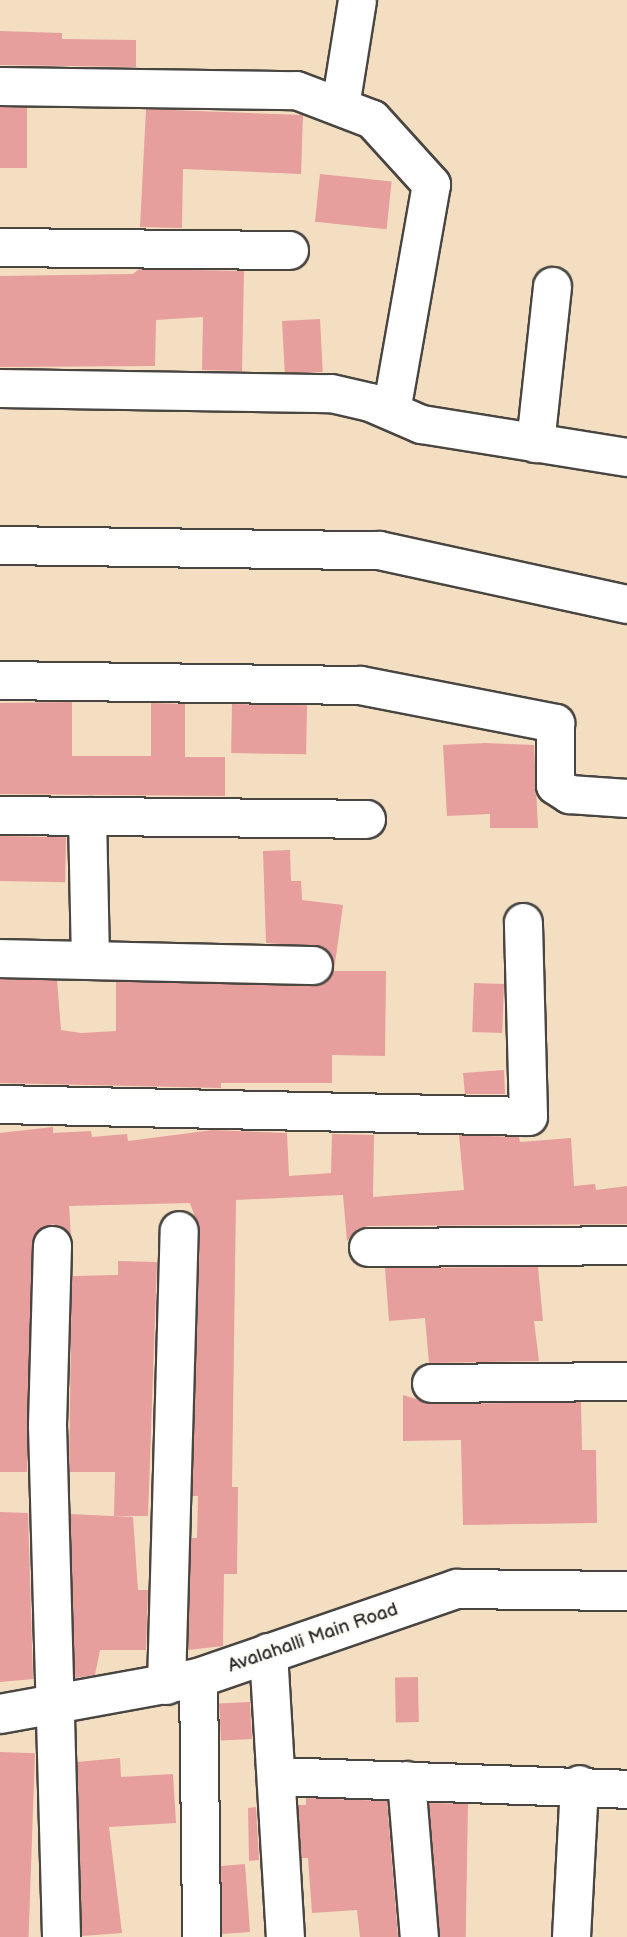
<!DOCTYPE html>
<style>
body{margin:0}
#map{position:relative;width:627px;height:1937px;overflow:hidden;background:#f3dec2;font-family:"Balsamiq Sans",sans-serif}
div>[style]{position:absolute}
.building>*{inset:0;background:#e69f9c;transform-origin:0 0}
.roads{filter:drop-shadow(2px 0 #494642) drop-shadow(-2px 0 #494642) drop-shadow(0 2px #494642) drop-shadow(0 -2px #494642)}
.minor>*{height:37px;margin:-18.5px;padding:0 18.5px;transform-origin:18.5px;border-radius:18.5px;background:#fff}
.major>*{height:38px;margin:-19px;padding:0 19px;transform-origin:19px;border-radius:19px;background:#fff}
span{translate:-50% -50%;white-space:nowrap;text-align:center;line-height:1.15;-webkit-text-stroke:5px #fdfcf7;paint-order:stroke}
.street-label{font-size:19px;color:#2b2b2b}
</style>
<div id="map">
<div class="building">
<div style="clip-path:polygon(0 31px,62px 33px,62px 39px,136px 40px,136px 67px,0 65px)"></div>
<div style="left:0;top:107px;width:27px;height:61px"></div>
<div style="clip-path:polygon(146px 109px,303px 115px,301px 174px,183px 169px,182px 228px,140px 227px)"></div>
<div style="left:320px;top:174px;width:72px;height:48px;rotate:6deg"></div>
<div style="clip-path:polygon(139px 269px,244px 271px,242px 371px,202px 370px,203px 317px,156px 320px,155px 366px,0 367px,0 276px,133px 274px)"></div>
<div style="left:320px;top:319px;width:53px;height:38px;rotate:87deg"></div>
<div style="clip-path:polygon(72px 702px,72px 756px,151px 756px,151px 703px,185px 704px,185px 757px,225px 757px,225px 796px,0 794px,0 703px)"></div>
<div style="left:232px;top:704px;width:75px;height:49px;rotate:1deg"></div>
<div style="clip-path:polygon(485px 743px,534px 745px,538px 828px,490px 828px,490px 814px,447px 816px,443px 745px)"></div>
<div style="left:0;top:836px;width:66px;height:45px;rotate:1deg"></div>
<div style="clip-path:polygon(290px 850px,291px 881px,301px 881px,302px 900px,343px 905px,334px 971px,386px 971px,385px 1056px,332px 1055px,332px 1083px,221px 1083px,221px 1088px,0 1083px,0 979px,57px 980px,61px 1030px,81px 1033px,116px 1031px,116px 982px,324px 983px,334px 965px,324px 947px,266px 943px,263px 851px)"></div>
<div style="left:474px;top:983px;width:30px;height:49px;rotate:2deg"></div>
<div style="clip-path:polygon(504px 1070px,505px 1094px,465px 1094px,463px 1073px)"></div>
<div style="clip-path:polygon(53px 1127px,53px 1133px,91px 1131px,92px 1137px,127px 1134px,128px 1141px,213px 1130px,287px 1133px,289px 1176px,331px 1173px,332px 1134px,374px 1135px,373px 1197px,464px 1190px,459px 1135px,519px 1137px,520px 1142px,571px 1138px,574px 1186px,595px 1184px,596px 1190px,627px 1186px,627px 1224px,368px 1226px,357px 1229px,347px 1241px,343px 1195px,236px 1200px,232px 1487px,238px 1487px,237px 1574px,224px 1574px,223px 1646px,188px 1650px,191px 1538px,197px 1538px,198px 1496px,192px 1496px,200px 1231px,190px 1203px,69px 1206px,71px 1236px,53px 1224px,35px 1233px,27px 1472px,0 1472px,0 1133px)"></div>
<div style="clip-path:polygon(118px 1261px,157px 1262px,148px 1516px,114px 1516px,115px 1472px,69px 1472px,72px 1266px,73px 1276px,118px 1275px)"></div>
<div style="clip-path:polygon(538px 1267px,543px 1321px,534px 1321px,539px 1361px,429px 1363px,425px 1318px,389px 1321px,385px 1268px)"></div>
<div style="clip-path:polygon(403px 1395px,431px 1404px,581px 1402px,582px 1450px,596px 1450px,597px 1523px,463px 1525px,461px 1440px,403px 1441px)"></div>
<div style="clip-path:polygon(0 1512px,28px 1513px,33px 1679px,0 1682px)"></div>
<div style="clip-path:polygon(70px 1514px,133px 1517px,138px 1590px,148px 1590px,146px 1650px,100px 1650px,95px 1675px,75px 1678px)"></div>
<div style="left:418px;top:1677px;width:45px;height:23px;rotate:89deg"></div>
<div style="left:250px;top:1702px;width:37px;height:31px;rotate:87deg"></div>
<div style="left:0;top:1752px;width:35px;height:185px;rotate:2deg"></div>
<div style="clip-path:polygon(120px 1758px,121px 1777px,173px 1774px,176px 1823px,109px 1827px,122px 1933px,82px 1936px,77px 1762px)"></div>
<div style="clip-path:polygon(306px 1798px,387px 1801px,398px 1937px,360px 1937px,357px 1910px,312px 1913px,308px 1858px,301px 1858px,298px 1805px,306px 1805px)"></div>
<div style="left:429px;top:1803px;width:39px;height:134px;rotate:1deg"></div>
<div style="clip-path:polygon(256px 1807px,259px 1860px,249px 1861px,248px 1808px)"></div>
<div style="clip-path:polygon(245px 1864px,250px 1932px,222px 1934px,221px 1866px)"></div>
</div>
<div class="roads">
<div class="minor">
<div style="left:0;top:86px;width:296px;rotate:0.8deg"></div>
<div style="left:296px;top:90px;width:81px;rotate:20.9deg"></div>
<div style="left:372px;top:119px;width:88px;rotate:47.8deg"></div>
<div style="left:431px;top:184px;width:230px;rotate:100deg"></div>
<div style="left:340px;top:106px;width:107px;rotate:-80.9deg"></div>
<div style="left:0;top:247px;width:289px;rotate:0.6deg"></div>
<div style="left:0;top:388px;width:331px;rotate:0.9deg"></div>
<div style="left:331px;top:393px;width:40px;rotate:13deg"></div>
<div style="left:370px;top:402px;width:56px;rotate:23.3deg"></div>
<div style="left:421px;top:424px;width:209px;rotate:9.1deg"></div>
<div style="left:535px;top:443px;width:158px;rotate:-83.8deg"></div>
<div style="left:0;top:545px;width:379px;rotate:0.8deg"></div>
<div style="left:379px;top:550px;width:254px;rotate:12.3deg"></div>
<div style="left:0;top:680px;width:360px;rotate:0.8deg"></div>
<div style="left:360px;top:685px;width:199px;rotate:11deg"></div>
<div style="left:555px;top:723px;width:62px;rotate:90deg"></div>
<div style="left:555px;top:785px;width:17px;rotate:33deg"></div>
<div style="left:569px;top:794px;width:58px;rotate:3.9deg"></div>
<div style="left:0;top:815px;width:366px;rotate:0.6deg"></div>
<div style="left:87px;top:816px;width:144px;rotate:88.8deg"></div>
<div style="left:0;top:958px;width:313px;rotate:1.3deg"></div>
<div style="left:0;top:1104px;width:528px;rotate:1.3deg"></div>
<div style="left:528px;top:1116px;width:194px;rotate:-91.5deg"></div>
<div style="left:52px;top:1245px;width:180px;rotate:91.6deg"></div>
<div style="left:47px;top:1425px;width:512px;rotate:88.43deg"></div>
<div style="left:368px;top:1247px;width:259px;rotate:-0.4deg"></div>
<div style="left:431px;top:1383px;width:196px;rotate:-0.6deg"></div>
<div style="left:268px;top:1652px;width:286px;rotate:86.6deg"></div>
<div style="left:198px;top:1678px;width:259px;rotate:89.3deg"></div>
<div style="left:166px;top:1685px;width:455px;rotate:-88.4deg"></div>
<div style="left:277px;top:1776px;width:350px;rotate:2.1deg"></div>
<div style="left:406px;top:1780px;width:158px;rotate:85.3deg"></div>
<div style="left:571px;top:1937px;width:153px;rotate:-87deg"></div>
</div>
<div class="major">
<div style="left:0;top:1714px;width:201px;rotate:-10.3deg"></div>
<div style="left:198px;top:1678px;width:274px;rotate:-19deg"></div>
<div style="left:457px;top:1589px;width:170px;rotate:0.7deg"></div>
</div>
</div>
<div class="street-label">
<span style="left:313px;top:1638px;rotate:-19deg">Avalahalli Main Road</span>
</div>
</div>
